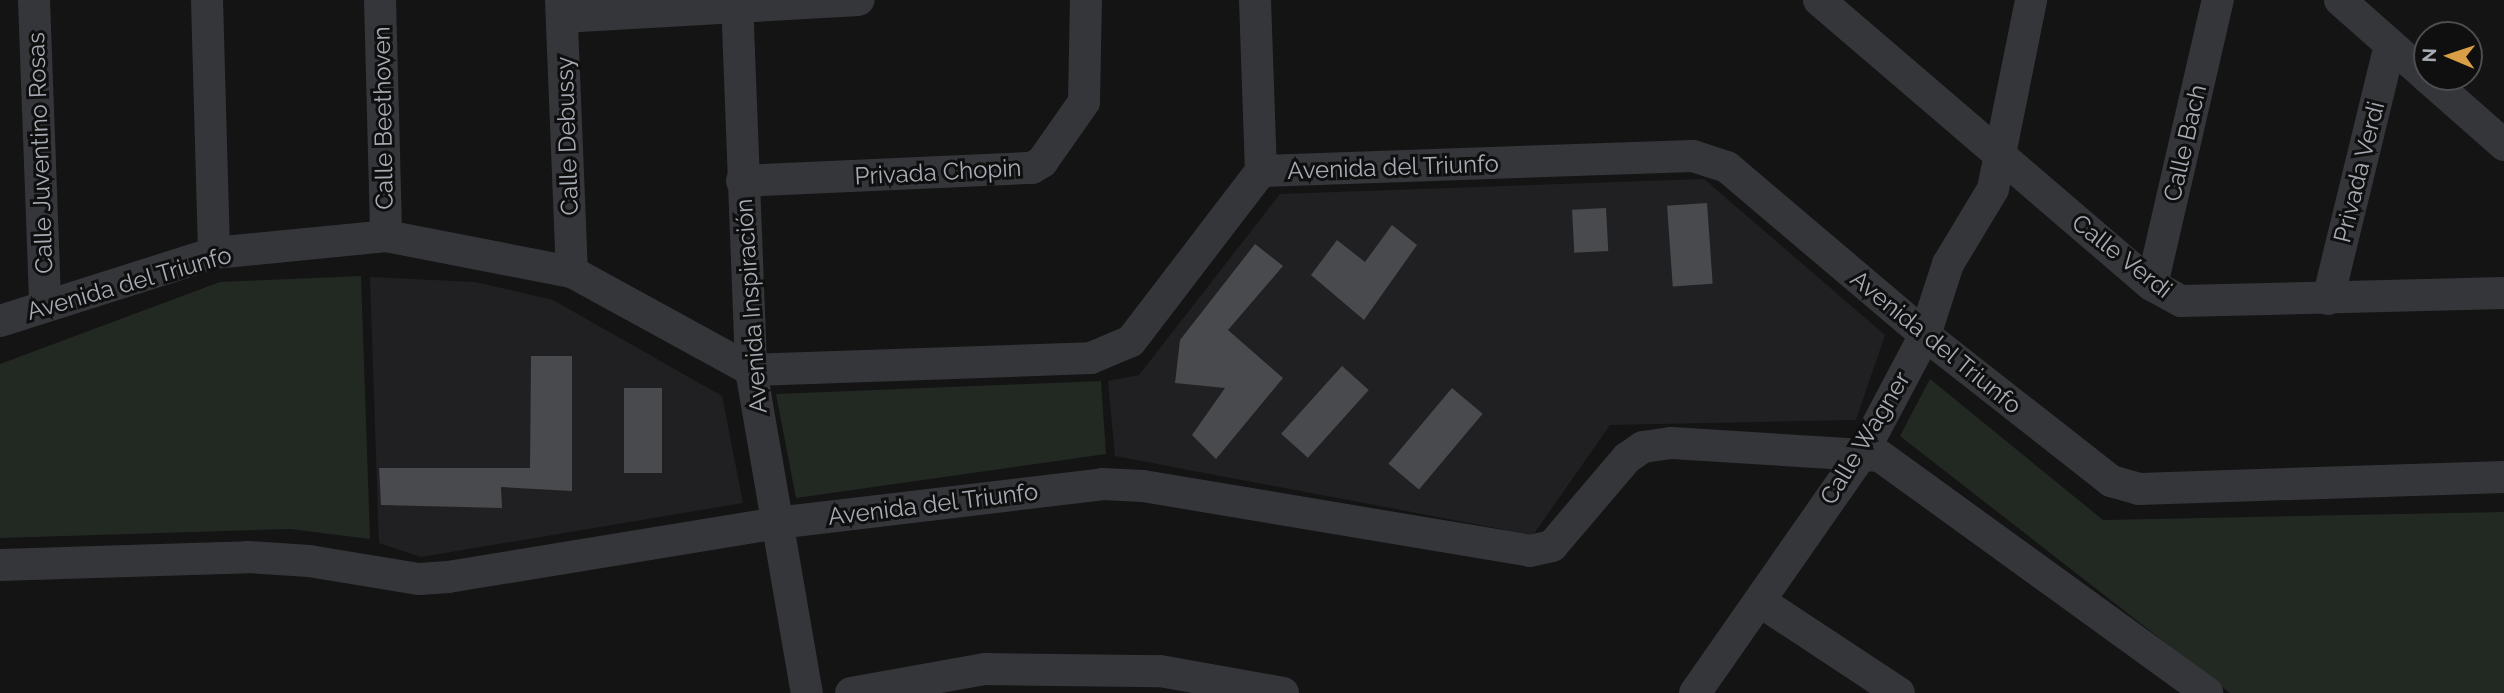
<!DOCTYPE html>
<meta charset="utf-8">
<style>
body{margin:0}
#map{position:relative;width:2504px;height:693px;overflow:hidden;background:#141415;font-family:Raleway,sans-serif}
div>[style]{position:absolute}
.built>*{inset:0;background:#202022}
.green>*{inset:0;background:#222923}
.building>*{inset:0;background:#484a4d;transform-origin:0 0}
.minor>*{height:32px;margin:-16px;padding:0 16px;transform-origin:16px;border-radius:16px;background:#35363a}
span{translate:-50% -50%;white-space:nowrap;text-align:center;line-height:1.15;-webkit-text-stroke:6px #0f0f10;paint-order:stroke}
.street-label{font-size:24px;color:#a7acb4}
.north{position:absolute;left:2413px;top:21px;width:70px;height:70px;box-sizing:border-box;background:#0f0f10;border:2px solid #4c4e52;border-radius:50%;rotate:272deg;font-size:19px;font-weight:700;line-height:28px;text-align:center;color:#a7acb4}
.north::after{content:'';display:block;margin:auto;width:24px;height:32px;background:#da9e47;clip-path:polygon(50% 0,100% 100%,50% 72%,0 100%)}
</style>
<div id="map">
<div class="built">
<div style="clip-path:polygon(1704px 179px,1885px 335px,1856px 420px,1610px 425px,1533px 535px,1115px 456px,1108px 381px,1139px 375px,1280px 194px)"></div>
<div style="clip-path:polygon(370px 277px,475px 282px,553px 300px,722px 396px,743px 503px,421px 557px,379px 543px)"></div>
</div>
<div class="green">
<div style="clip-path:polygon(361px 276px,370px 539px,290px 529px,0 538px,0 364px,220px 282px)"></div>
<div style="clip-path:polygon(1930px 379px,2103px 520px,2504px 512px,2504px 693px,2230px 693px,1900px 436px)"></div>
<div style="clip-path:polygon(1101px 381px,1106px 454px,796px 498px,776px 394px)"></div>
</div>
<div class="building">
<div style="left:1707px;top:203px;width:81px;height:40px;rotate:86deg"></div>
<div style="left:1606px;top:208px;width:43px;height:34px;rotate:87deg"></div>
<div style="clip-path:polygon(1392px 225px,1417px 245px,1364px 320px,1311px 275px,1337px 240px,1365px 262px)"></div>
<div style="clip-path:polygon(1255px 244px,1283px 266px,1228px 330px,1283px 378px,1216px 459px,1192px 435px,1225px 388px,1175px 383px,1180px 340px)"></div>
<div style="clip-path:polygon(531px 356px,572px 356px,572px 491px,501px 487px,502px 508px,381px 505px,379px 468px,530px 468px)"></div>
<div style="left:1342px;top:366px;width:36px;height:91px;rotate:42deg"></div>
<div style="left:624px;top:388px;width:38px;height:85px"></div>
<div style="left:1452px;top:388px;width:40px;height:99px;rotate:40deg"></div>
</div>
<div class="minor">
<div style="left:34px;top:0;width:306px;rotate:87.9deg"></div>
<div style="left:207px;top:0;width:253px;rotate:88.4deg"></div>
<div style="left:380px;top:0;width:236px;rotate:88.5deg"></div>
<div style="left:561px;top:0;width:272px;rotate:87.7deg"></div>
<div style="left:737px;top:0;width:370px;rotate:87.8deg"></div>
<div style="left:751px;top:370px;width:328px;rotate:80.2deg"></div>
<div style="left:1255px;top:0;width:171px;rotate:88deg"></div>
<div style="left:1819px;top:0;width:438px;rotate:40.6deg"></div>
<div style="left:2152px;top:285px;width:33px;rotate:29deg"></div>
<div style="left:2181px;top:301px;width:323px;rotate:-1.4deg"></div>
<div style="left:2340px;top:0;width:116px;rotate:41.5deg"></div>
<div style="left:562px;top:17px;width:297px;rotate:-3.3deg"></div>
<div style="left:2427px;top:77px;width:103px;rotate:41.4deg"></div>
<div style="left:742px;top:181px;width:290px;rotate:-2.6deg"></div>
<div style="left:1032px;top:168px;width:12px;rotate:-31deg"></div>
<div style="left:1042px;top:162px;width:73px;rotate:-55deg"></div>
<div style="left:1084px;top:102px;width:102px;rotate:-88.9deg"></div>
<div style="left:2152px;top:285px;width:293px;rotate:-77deg"></div>
<div style="left:2328px;top:299px;width:262px;rotate:-76.3deg"></div>
<div style="left:0;top:321px;width:225px;rotate:-17.6deg"></div>
<div style="left:214px;top:253px;width:173px;rotate:-5.6deg"></div>
<div style="left:386px;top:236px;width:189px;rotate:11deg"></div>
<div style="left:572px;top:272px;width:204px;rotate:28.7deg"></div>
<div style="left:751px;top:370px;width:340px;rotate:-2deg"></div>
<div style="left:1091px;top:358px;width:43px;rotate:-23deg"></div>
<div style="left:1131px;top:341px;width:214px;rotate:-52.6deg"></div>
<div style="left:1261px;top:171px;width:432px;rotate:-2deg"></div>
<div style="left:1693px;top:156px;width:36px;rotate:18deg"></div>
<div style="left:1727px;top:167px;width:260px;rotate:40.3deg"></div>
<div style="left:1925px;top:335px;width:236px;rotate:38.1deg"></div>
<div style="left:2111px;top:481px;width:29px;rotate:16deg"></div>
<div style="left:2139px;top:489px;width:365px;rotate:-1.9deg"></div>
<div style="left:0;top:565px;width:248px;rotate:-1.8deg"></div>
<div style="left:248px;top:557px;width:61px;rotate:3.8deg"></div>
<div style="left:309px;top:561px;width:111px;rotate:9.3deg"></div>
<div style="left:419px;top:579px;width:29px;rotate:-4deg"></div>
<div style="left:448px;top:577px;width:333px;rotate:-9.3deg"></div>
<div style="left:777px;top:523px;width:327px;rotate:-6.8deg"></div>
<div style="left:1102px;top:484px;width:41px;rotate:2.8deg"></div>
<div style="left:1143px;top:486px;width:392px;rotate:9.5deg"></div>
<div style="left:1530px;top:551px;width:23px;rotate:-13deg"></div>
<div style="left:1552px;top:546px;width:116px;rotate:-49.6deg"></div>
<div style="left:1627px;top:458px;width:19px;rotate:-35deg"></div>
<div style="left:1643px;top:447px;width:29px;rotate:-8deg"></div>
<div style="left:1672px;top:443px;width:208px;rotate:3.6deg"></div>
<div style="left:1880px;top:456px;width:404px;rotate:35.9deg"></div>
<div style="left:1761px;top:602px;width:165px;rotate:33.4deg"></div>
<div style="left:851px;top:693px;width:136px;rotate:-10.2deg"></div>
<div style="left:985px;top:669px;width:175px;rotate:0.7deg"></div>
<div style="left:1160px;top:671px;width:125px;rotate:10.1deg"></div>
<div style="left:1695px;top:693px;width:292px;rotate:-55.1deg"></div>
<div style="left:1862px;top:454px;width:135px;rotate:-62.1deg"></div>
<div style="left:1925px;top:335px;width:75px;rotate:-72.1deg"></div>
<div style="left:1948px;top:264px;width:87px;rotate:-59deg"></div>
<div style="left:1993px;top:189px;width:193px;rotate:-78.6deg"></div>
</div>
<div class="street-label">
<span style="left:383px;top:118px;rotate:-91deg">Calle Beethoven</span>
<span style="left:567px;top:136px;rotate:-92deg">Calle Debussy</span>
<span style="left:2185px;top:143px;rotate:-77deg">Calle Bach</span>
<span style="left:40px;top:153px;rotate:-92deg">Calle Juventino Rosas</span>
<span style="left:1393px;top:167px;rotate:-2deg">Avenida del Triunfo</span>
<span style="left:938px;top:172px;rotate:-3deg">Privada Chopin</span>
<span style="left:2359px;top:172px;rotate:-76deg">Privada Verdi</span>
<span style="left:2122px;top:256px;rotate:38deg">Calle Verdi</span>
<span style="left:129px;top:283px;rotate:-16deg">Avenida del Triunfo</span>
<span style="left:751px;top:306px;rotate:-94deg">Avenida Inspiración</span>
<span style="left:1936px;top:342px;rotate:39deg">Avenida del Triunfo</span>
<span style="left:1865px;top:438px;rotate:-59deg">Calle Wagner</span>
<span style="left:933px;top:504px;rotate:-7deg">Avenida del Triunfo</span>
</div>
<div class="north">N</div>
</div>
